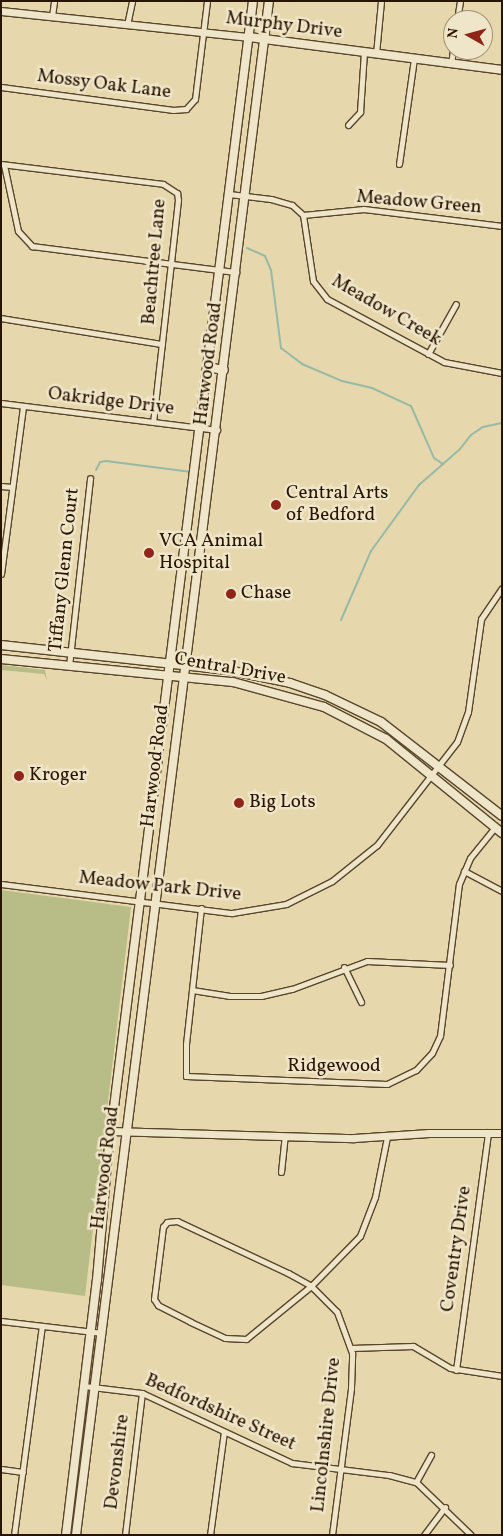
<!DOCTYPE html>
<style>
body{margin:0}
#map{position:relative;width:503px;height:1536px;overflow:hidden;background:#e7d7ac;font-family:Vollkorn,serif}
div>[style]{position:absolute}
.green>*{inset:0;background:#b8bd87}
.stream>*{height:2px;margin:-1px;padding:0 1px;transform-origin:1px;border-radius:1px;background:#97baa7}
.roads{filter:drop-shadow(1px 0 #58452b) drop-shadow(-1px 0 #58452b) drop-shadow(0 1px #58452b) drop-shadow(0 -1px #58452b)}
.minor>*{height:5px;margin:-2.5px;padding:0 2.5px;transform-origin:2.5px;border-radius:2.5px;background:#efe5c9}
.tertiary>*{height:7px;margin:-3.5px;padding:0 3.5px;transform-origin:3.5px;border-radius:3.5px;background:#efe5c9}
.secondary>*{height:8px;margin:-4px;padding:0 4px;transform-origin:4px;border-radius:4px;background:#efe5c9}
.dots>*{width:14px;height:14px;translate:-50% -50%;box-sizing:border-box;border:2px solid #efe5c9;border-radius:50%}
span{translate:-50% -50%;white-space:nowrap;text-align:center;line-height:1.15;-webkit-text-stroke:5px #efe5c9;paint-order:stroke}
.street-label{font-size:19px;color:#291400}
.poi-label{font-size:19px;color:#291400}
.left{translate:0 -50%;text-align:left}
.frame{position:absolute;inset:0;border:2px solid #291400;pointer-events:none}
.north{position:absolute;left:443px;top:10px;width:50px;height:50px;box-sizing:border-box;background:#efe5c9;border:1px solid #a09179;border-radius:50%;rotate:277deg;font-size:14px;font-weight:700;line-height:20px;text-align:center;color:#291400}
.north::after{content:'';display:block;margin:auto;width:18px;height:22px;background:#8f2418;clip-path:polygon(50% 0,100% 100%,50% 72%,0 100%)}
</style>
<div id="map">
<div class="green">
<div style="clip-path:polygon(1px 665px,45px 670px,47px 680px,44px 674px,1px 670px)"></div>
<div style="clip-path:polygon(1px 890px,131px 907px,85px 1296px,1px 1285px)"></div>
</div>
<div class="stream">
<div style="left:247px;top:248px;width:20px;rotate:24deg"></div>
<div style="left:265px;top:256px;width:15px;rotate:67deg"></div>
<div style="left:271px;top:270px;width:79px;rotate:82.7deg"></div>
<div style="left:281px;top:348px;width:26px;rotate:37deg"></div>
<div style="left:302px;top:364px;width:43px;rotate:23deg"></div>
<div style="left:342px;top:381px;width:31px;rotate:13deg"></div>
<div style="left:372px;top:388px;width:43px;rotate:24.8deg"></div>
<div style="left:411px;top:406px;width:57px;rotate:66.1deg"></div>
<div style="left:434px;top:458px;width:11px;rotate:34deg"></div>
<div style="left:96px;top:470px;width:9px;rotate:-63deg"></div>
<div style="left:100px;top:462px;width:6px;rotate:-9deg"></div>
<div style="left:106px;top:461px;width:86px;rotate:7.4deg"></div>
<div style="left:341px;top:620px;width:75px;rotate:-66.5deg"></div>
<div style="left:371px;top:551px;width:82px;rotate:-54deg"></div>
<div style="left:419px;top:485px;width:55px;rotate:-41.3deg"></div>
<div style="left:460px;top:449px;width:18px;rotate:-52deg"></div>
<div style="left:471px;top:435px;width:14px;rotate:-34deg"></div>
<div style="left:483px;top:427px;width:19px;rotate:-12deg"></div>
</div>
<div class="roads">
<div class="minor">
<div style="left:52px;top:16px;width:15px;rotate:-82deg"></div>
<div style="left:457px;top:20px;width:19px;rotate:-81deg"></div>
<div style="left:127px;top:25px;width:25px;rotate:-78deg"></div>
<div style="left:376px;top:54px;width:53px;rotate:-84.6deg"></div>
<div style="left:451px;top:64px;width:15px;rotate:-82deg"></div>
<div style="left:1px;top:87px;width:174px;rotate:7.6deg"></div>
<div style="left:173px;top:110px;width:13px;rotate:-4deg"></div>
<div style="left:186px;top:109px;width:13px;rotate:-48deg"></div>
<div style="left:195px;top:99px;width:99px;rotate:-83deg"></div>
<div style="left:348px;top:125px;width:18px;rotate:-47deg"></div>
<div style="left:360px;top:112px;width:60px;rotate:-86.2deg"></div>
<div style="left:1px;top:164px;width:163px;rotate:7deg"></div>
<div style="left:163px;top:184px;width:17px;rotate:33deg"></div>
<div style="left:177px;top:193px;width:7px;rotate:82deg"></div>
<div style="left:178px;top:200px;width:223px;rotate:96.4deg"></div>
<div style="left:399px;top:164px;width:106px;rotate:-81.9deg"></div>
<div style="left:4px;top:165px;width:67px;rotate:78deg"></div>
<div style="left:18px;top:231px;width:21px;rotate:47deg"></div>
<div style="left:32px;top:246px;width:206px;rotate:7.3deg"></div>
<div style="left:229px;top:194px;width:42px;rotate:6.8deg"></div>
<div style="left:271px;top:199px;width:22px;rotate:16deg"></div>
<div style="left:292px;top:205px;width:15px;rotate:42deg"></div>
<div style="left:303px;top:215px;width:67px;rotate:81.4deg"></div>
<div style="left:313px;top:281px;width:23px;rotate:52deg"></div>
<div style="left:327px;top:299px;width:133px;rotate:28.3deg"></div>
<div style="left:444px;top:362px;width:59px;rotate:10.7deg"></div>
<div style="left:303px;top:215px;width:61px;rotate:-5.6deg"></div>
<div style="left:364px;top:209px;width:139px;rotate:7deg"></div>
<div style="left:1px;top:318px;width:163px;rotate:9.2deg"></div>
<div style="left:428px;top:354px;width:57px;rotate:-60.8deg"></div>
<div style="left:1px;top:403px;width:218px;rotate:7.1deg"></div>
<div style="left:1px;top:486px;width:11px;rotate:5deg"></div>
<div style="left:1px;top:574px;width:169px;rotate:-82.5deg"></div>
<div style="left:69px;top:666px;width:189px;rotate:-83.6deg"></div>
<div style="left:464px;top:871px;width:43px;rotate:27.8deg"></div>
<div style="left:1px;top:884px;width:233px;rotate:7.2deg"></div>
<div style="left:232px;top:913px;width:55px;rotate:-9.5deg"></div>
<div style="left:286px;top:904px;width:51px;rotate:-26.6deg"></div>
<div style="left:332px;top:881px;width:58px;rotate:-38.7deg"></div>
<div style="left:377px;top:845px;width:130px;rotate:-52.2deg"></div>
<div style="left:457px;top:742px;width:32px;rotate:-70deg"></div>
<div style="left:468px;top:712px;width:94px;rotate:-82deg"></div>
<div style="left:481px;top:619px;width:37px;rotate:-56deg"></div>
<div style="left:201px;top:908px;width:137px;rotate:96.3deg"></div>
<div style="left:186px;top:1044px;width:32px;rotate:90deg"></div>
<div style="left:186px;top:1076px;width:201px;rotate:2.3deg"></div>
<div style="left:387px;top:1084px;width:32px;rotate:-26deg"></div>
<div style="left:416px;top:1070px;width:23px;rotate:-47deg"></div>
<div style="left:432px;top:1053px;width:19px;rotate:-65deg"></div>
<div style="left:440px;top:1036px;width:153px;rotate:-82.9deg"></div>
<div style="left:459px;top:884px;width:28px;rotate:-67deg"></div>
<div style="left:470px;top:858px;width:38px;rotate:-51deg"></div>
<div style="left:344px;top:967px;width:39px;rotate:64deg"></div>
<div style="left:192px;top:990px;width:37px;rotate:9deg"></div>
<div style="left:229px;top:996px;width:32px"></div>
<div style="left:261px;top:996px;width:32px;rotate:-13deg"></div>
<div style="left:292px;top:989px;width:80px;rotate:-20.5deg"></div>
<div style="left:367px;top:961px;width:83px;rotate:2.8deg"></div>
<div style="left:281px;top:1172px;width:36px;rotate:-84deg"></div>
<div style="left:177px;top:1221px;width:123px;rotate:25.1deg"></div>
<div style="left:288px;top:1273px;width:26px;rotate:29deg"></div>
<div style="left:311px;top:1286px;width:84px;rotate:140.8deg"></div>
<div style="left:246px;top:1339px;width:21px;rotate:-177deg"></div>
<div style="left:225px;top:1338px;width:38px;rotate:-155deg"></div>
<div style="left:191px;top:1322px;width:37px;rotate:-153deg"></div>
<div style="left:158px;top:1305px;width:7px;rotate:-124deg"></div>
<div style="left:154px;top:1299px;width:73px;rotate:-82.9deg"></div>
<div style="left:163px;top:1227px;width:6px;rotate:-51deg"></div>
<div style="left:167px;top:1222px;width:10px;rotate:-6deg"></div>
<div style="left:1px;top:1321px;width:102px;rotate:6.8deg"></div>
<div style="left:351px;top:1348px;width:62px;rotate:-1.8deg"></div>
<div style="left:413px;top:1346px;width:43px;rotate:30.7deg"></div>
<div style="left:450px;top:1368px;width:53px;rotate:8.7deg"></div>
<div style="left:456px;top:1370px;width:240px;rotate:-82.3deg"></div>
<div style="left:84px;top:1386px;width:58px;rotate:6.9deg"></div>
<div style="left:142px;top:1393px;width:166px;rotate:25deg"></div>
<div style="left:292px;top:1463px;width:98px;rotate:7.1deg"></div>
<div style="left:389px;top:1475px;width:28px;rotate:15deg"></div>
<div style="left:416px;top:1482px;width:76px;rotate:43.9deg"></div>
<div style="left:1px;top:1469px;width:22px;rotate:8deg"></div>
<div style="left:416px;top:1482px;width:31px;rotate:-61deg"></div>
<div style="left:14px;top:1535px;width:211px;rotate:-82.4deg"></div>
<div style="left:125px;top:1535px;width:143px;rotate:-83.2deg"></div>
<div style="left:210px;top:1535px;width:104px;rotate:-82.3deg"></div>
<div style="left:332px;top:1535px;width:148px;rotate:-82.6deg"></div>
<div style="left:351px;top:1388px;width:35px;rotate:-88deg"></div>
<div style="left:352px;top:1353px;width:44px;rotate:-110.1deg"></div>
<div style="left:337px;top:1312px;width:37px;rotate:-135deg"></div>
<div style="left:311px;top:1286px;width:70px;rotate:-45.6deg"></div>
<div style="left:360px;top:1236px;width:42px;rotate:-69deg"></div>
<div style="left:375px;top:1197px;width:61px;rotate:-78.7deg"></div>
<div style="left:424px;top:1535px;width:35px;rotate:-53deg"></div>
</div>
<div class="tertiary">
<div style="left:1px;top:11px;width:249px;rotate:6deg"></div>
<div style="left:111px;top:1131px;width:243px;rotate:1.7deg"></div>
<div style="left:354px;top:1138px;width:75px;rotate:-3.8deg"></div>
<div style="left:429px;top:1133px;width:73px"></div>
</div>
<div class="secondary">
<div style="left:249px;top:37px;width:255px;rotate:7.4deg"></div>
<div style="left:207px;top:367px;width:17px;rotate:10deg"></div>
<div style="left:1px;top:645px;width:228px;rotate:6.3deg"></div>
<div style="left:228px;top:670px;width:63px;rotate:11.8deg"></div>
<div style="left:290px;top:683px;width:37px;rotate:19deg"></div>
<div style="left:325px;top:695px;width:62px;rotate:25.7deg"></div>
<div style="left:381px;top:722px;width:153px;rotate:37.8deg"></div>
<div style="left:1px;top:659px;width:233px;rotate:5.7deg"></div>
<div style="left:233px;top:682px;width:94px;rotate:15.4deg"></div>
<div style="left:324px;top:707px;width:70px;rotate:27.3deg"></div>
<div style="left:386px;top:739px;width:149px;rotate:39deg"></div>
<div style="left:66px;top:1535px;width:257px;rotate:-83.1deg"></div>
<div style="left:97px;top:1280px;width:117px;rotate:-85.1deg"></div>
<div style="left:107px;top:1163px;width:1171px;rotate:-82.84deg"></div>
<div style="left:76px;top:1535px;width:1546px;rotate:-82.83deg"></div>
</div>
</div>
<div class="dots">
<div style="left:276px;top:505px;background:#8f2418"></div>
<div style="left:149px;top:553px;background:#8f2418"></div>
<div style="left:231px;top:594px;background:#8f2418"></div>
<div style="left:19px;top:776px;background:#8f2418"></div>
<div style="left:239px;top:803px;background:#8f2418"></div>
</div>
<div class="street-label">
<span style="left:284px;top:26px;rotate:7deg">Murphy Drive</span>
<span style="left:104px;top:85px;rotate:7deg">Mossy Oak Lane</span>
<span style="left:419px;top:203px;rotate:5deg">Meadow Green</span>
<span style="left:155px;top:262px;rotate:-85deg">Beachtree Lane</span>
<span style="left:386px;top:311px;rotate:30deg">Meadow Creek</span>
<span style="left:209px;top:364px;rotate:-83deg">Harwood Road</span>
<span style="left:111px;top:402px;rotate:7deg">Oakridge Drive</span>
<span style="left:65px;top:570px;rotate:-84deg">Tiffany Glenn Court</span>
<span style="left:230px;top:669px;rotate:10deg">Central Drive</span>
<span style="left:156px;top:766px;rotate:-83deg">Harwood Road</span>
<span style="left:160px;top:887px;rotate:6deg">Meadow Park Drive</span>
<span style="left:334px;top:1067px">Ridgewood</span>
<span style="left:106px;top:1168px;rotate:-83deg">Harwood Road</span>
<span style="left:457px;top:1249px;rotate:-82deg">Coventry Drive</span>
<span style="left:220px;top:1413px;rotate:24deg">Bedfordshire Street</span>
<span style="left:327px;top:1435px;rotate:-84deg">Lincolnshire Drive</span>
<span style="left:118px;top:1462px;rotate:-83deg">Devonshire</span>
</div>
<div class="poi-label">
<span class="left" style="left:286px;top:505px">Central Arts<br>of Bedford</span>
<span class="left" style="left:159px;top:553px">VCA Animal<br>Hospital</span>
<span class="left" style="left:241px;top:594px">Chase</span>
<span class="left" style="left:29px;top:776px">Kroger</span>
<span class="left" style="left:249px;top:803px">Big Lots</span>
</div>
<div class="frame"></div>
<div class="north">N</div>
</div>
